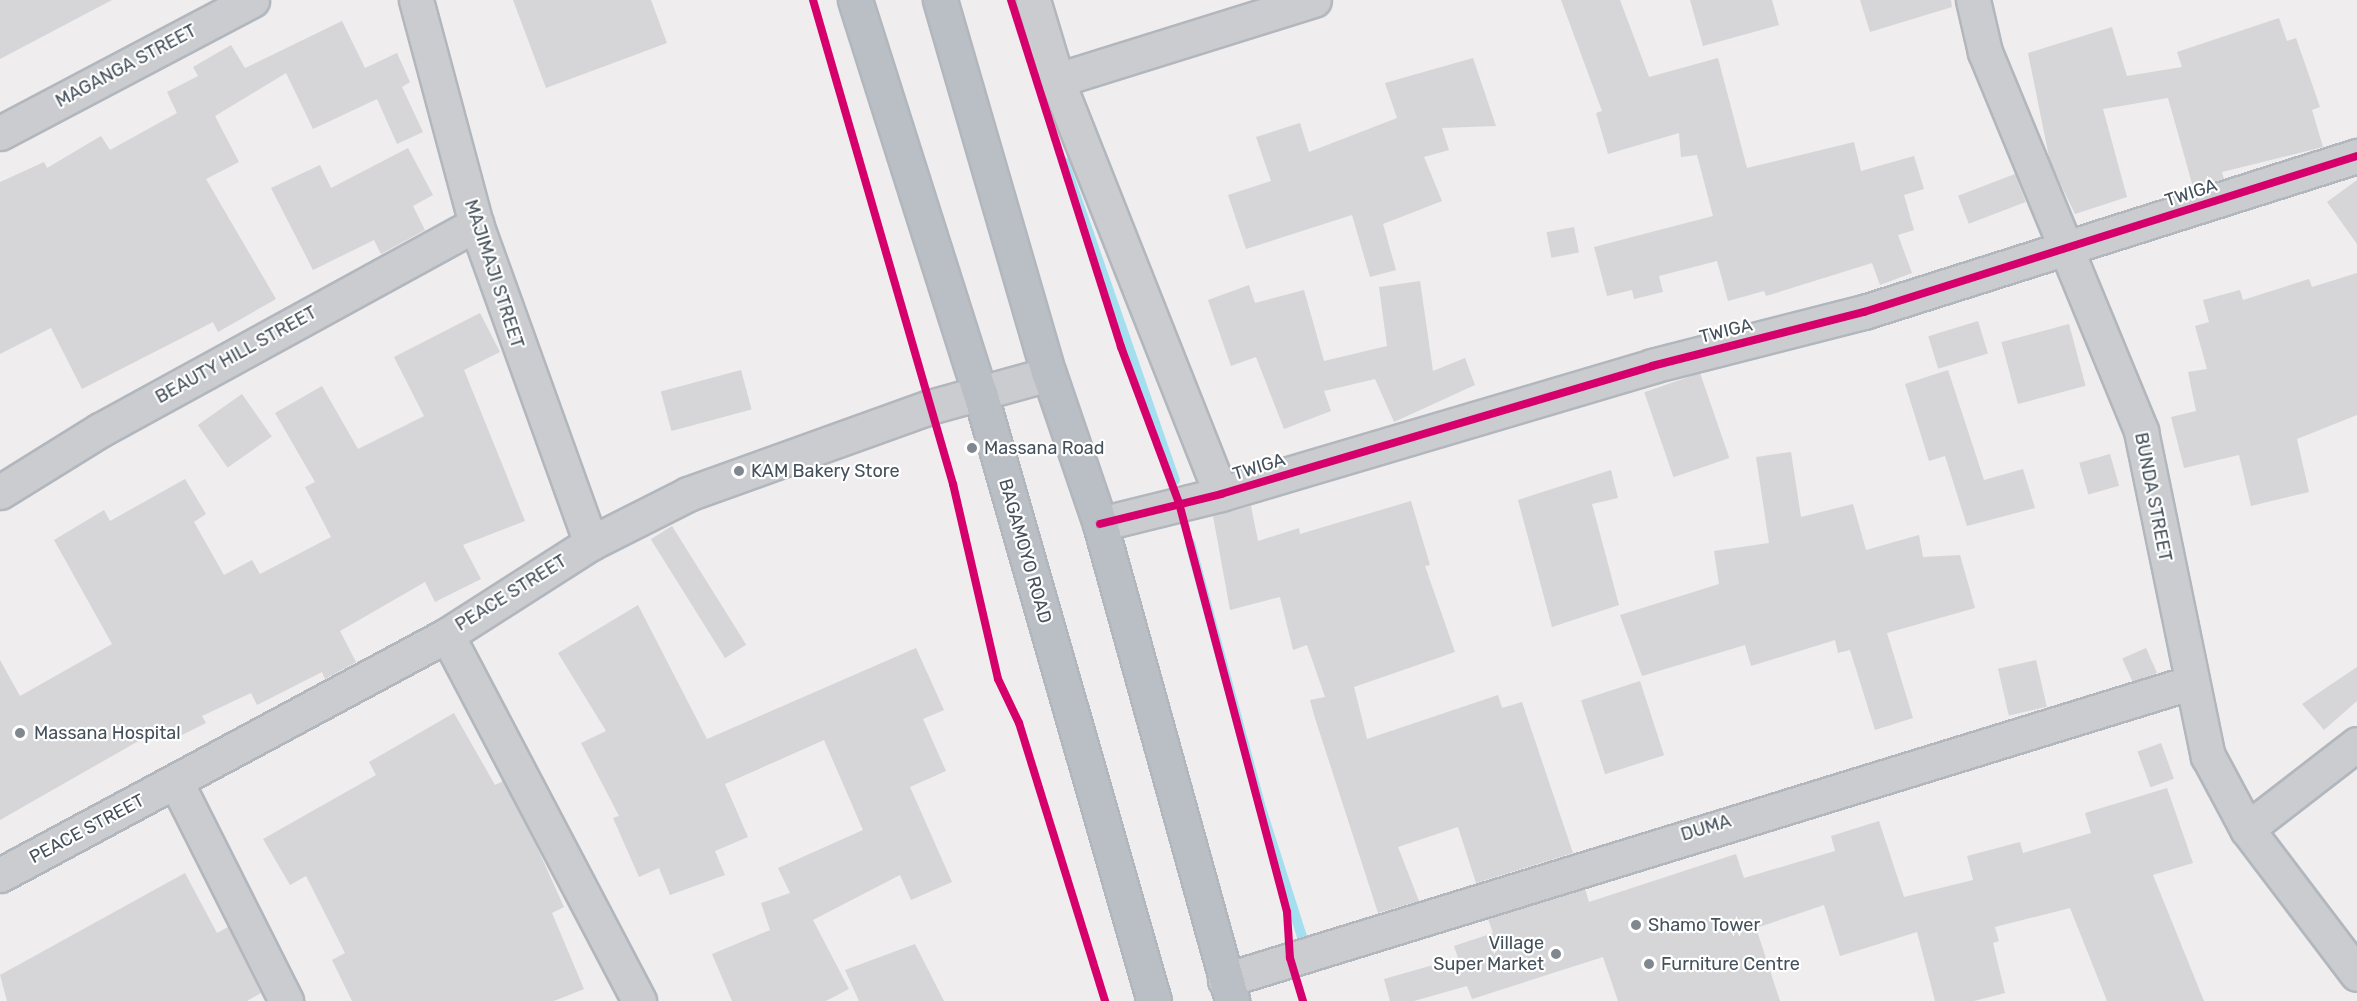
<!DOCTYPE html>
<style>
body{margin:0}
#map{position:relative;width:2357px;height:1001px;overflow:hidden;background:#efeded;font-family:Rubik,sans-serif}
div>[style]{position:absolute}
.stream>*{height:10px;margin:-5px;padding:0 5px;transform-origin:5px;border-radius:5px;background:#a3dfef}
.building>*{inset:0;background:#d6d5d7;transform-origin:0 0}
.roads{filter:drop-shadow(2px 0 #b2b7be) drop-shadow(-2px 0 #b2b7be) drop-shadow(0 2px #b2b7be) drop-shadow(0 -2px #b2b7be)}
.minor>*{height:33px;margin:-16.5px;padding:0 16.5px;transform-origin:16.5px;border-radius:16.5px;background:#cacccf}
.highway>*{height:33px;margin:-16.5px;padding:0 16.5px;transform-origin:16.5px;border-radius:16.5px;background:#b9bfc4}
.cycleway>*{height:8px;margin:-4px;padding:0 4px;transform-origin:4px;border-radius:4px;background:#d6006c}
.dots>*{width:16px;height:16px;translate:-50% -50%;box-sizing:border-box;border:3px solid #fff;border-radius:50%}
span{translate:-50% -50%;white-space:nowrap;text-align:center;line-height:1.15;-webkit-text-stroke:4.5px #fff;paint-order:stroke}
.street-label{font-size:18px;color:#44505b}
.poi-label{font-size:18px;color:#44505b}
.left{translate:0 -50%;text-align:left}
.right{translate:-100% -50%;text-align:right}
</style>
<div id="map">
<div class="stream">
<div style="left:1064px;top:162px;width:337px;rotate:70.8deg"></div>
<div style="left:1190px;top:543px;width:271px;rotate:75deg"></div>
<div style="left:1260px;top:805px;width:154px;rotate:72.3deg"></div>
</div>
<div class="building">
<div style="clip-path:polygon(0 0,112px 0,0 59px)"></div>
<div style="clip-path:polygon(513px 0,651px 0,667px 43px,546px 88px)"></div>
<div style="clip-path:polygon(1561px 0,1620px 0,1649px 77px,1718px 58px,1747px 168px,1854px 142px,1861px 171px,1914px 156px,1924px 189px,1904px 195px,1914px 230px,1898px 235px,1912px 273px,1880px 285px,1872px 263px,1766px 296px,1764px 291px,1728px 301px,1717px 261px,1659px 276px,1663px 292px,1634px 299px,1632px 290px,1607px 296px,1594px 247px,1713px 216px,1697px 155px,1681px 157px,1679px 133px,1608px 154px,1596px 113px,1602px 111px)"></div>
<div style="clip-path:polygon(1690px 0,1772px 0,1779px 25px,1703px 46px)"></div>
<div style="clip-path:polygon(1860px 0,1951px 0,1952px 7px,1870px 32px)"></div>
<div style="clip-path:polygon(2279px 18px,2287px 41px,2296px 38px,2320px 107px,2312px 110px,2323px 147px,2222px 172px,2224px 179px,2193px 187px,2168px 98px,2103px 109px,2127px 197px,2075px 214px,2050px 162px,2028px 53px,2112px 27px,2127px 76px,2182px 67px,2177px 52px)"></div>
<div style="clip-path:polygon(342px 21px,365px 68px,397px 53px,410px 82px,402px 87px,423px 132px,397px 144px,377px 99px,313px 129px,286px 73px,215px 116px,239px 162px,206px 179px,276px 299px,218px 332px,213px 322px,82px 389px,51px 328px,0 354px,0 182px,44px 162px,47px 168px,101px 136px,110px 150px,177px 113px,167px 92px,198px 76px,193px 67px,231px 45px,245px 68px)"></div>
<div style="clip-path:polygon(1473px 58px,1496px 126px,1442px 128px,1449px 150px,1424px 157px,1442px 201px,1383px 224px,1396px 270px,1370px 277px,1352px 215px,1246px 249px,1228px 195px,1271px 181px,1256px 137px,1300px 123px,1309px 152px,1397px 118px,1385px 83px)"></div>
<div style="clip-path:polygon(408px 148px,433px 195px,413px 206px,425px 230px,381px 254px,374px 240px,313px 270px,271px 188px,320px 165px,331px 188px)"></div>
<div style="left:2015px;top:174px;width:30px;height:61px;rotate:69deg"></div>
<div style="clip-path:polygon(2357px 180px,2357px 244px,2327px 202px)"></div>
<div style="left:1574px;top:227px;width:26px;height:28px;rotate:79deg"></div>
<div style="clip-path:polygon(2357px 273px,2357px 415px,2297px 439px,2309px 492px,2251px 506px,2239px 455px,2184px 468px,2171px 417px,2196px 411px,2188px 372px,2207px 369px,2195px 326px,2209px 322px,2203px 300px,2240px 290px,2243px 300px,2309px 279px,2312px 287px)"></div>
<div style="clip-path:polygon(1420px 281px,1433px 371px,1465px 358px,1475px 385px,1394px 422px,1375px 379px,1324px 391px,1331px 411px,1284px 429px,1256px 357px,1231px 366px,1208px 300px,1249px 285px,1255px 303px,1304px 290px,1324px 361px,1387px 346px,1379px 287px)"></div>
<div style="clip-path:polygon(480px 313px,500px 352px,464px 370px,525px 521px,463px 545px,481px 579px,435px 602px,425px 582px,340px 631px,356px 662px,325px 679px,322px 672px,257px 705px,251px 693px,202px 716px,206px 723px,170px 741px,163px 727px,0 820px,0 660px,20px 696px,112px 644px,54px 540px,104px 510px,110px 521px,185px 479px,206px 514px,194px 522px,224px 575px,252px 560px,260px 574px,331px 537px,305px 487px,315px 482px,275px 413px,322px 386px,358px 449px,424px 416px,394px 357px)"></div>
<div style="left:1978px;top:321px;width:34px;height:52px;rotate:73deg"></div>
<div style="left:2069px;top:324px;width:64px;height:70px;rotate:75deg"></div>
<div style="left:741px;top:370px;width:41px;height:83px;rotate:75deg"></div>
<div style="clip-path:polygon(1948px 370px,1984px 480px,2023px 469px,2035px 508px,1967px 526px,1945px 456px,1929px 461px,1905px 384px)"></div>
<div style="left:1700px;top:373px;width:90px;height:59px;rotate:71deg"></div>
<div style="left:242px;top:394px;width:52px;height:54px;rotate:55deg"></div>
<div style="clip-path:polygon(1791px 452px,1801px 517px,1853px 504px,1866px 550px,1919px 535px,1923px 557px,1960px 555px,1975px 608px,1887px 633px,1913px 718px,1875px 730px,1850px 650px,1838px 653px,1835px 640px,1751px 666px,1745px 645px,1642px 676px,1620px 615px,1719px 584px,1714px 551px,1769px 543px,1756px 457px)"></div>
<div style="left:2110px;top:454px;width:33px;height:32px;rotate:74deg"></div>
<div style="clip-path:polygon(1611px 470px,1618px 498px,1592px 504px,1619px 605px,1552px 627px,1518px 500px)"></div>
<div style="clip-path:polygon(1411px 501px,1430px 565px,1425px 566px,1455px 652px,1354px 687px,1367px 739px,1498px 695px,1502px 708px,1522px 702px,1573px 853px,1476px 883px,1458px 827px,1398px 847px,1419px 901px,1378px 913px,1314px 715px,1310px 700px,1325px 697px,1307px 645px,1293px 650px,1280px 597px,1230px 610px,1213px 516px,1251px 506px,1258px 541px,1299px 528px,1300px 534px)"></div>
<div style="left:672px;top:526px;width:140px;height:25px;rotate:58deg"></div>
<div style="clip-path:polygon(638px 605px,707px 739px,916px 648px,944px 710px,923px 719px,946px 771px,910px 787px,952px 882px,911px 900px,900px 875px,813px 920px,849px 989px,826px 1001px,732px 1001px,712px 954px,770px 930px,761px 903px,790px 893px,778px 868px,863px 830px,824px 740px,725px 784px,748px 837px,715px 851px,725px 875px,670px 895px,659px 868px,639px 877px,613px 818px,619px 816px,581px 743px,606px 731px,558px 653px)"></div>
<div style="left:2146px;top:648px;width:27px;height:26px;rotate:66deg"></div>
<div style="left:2036px;top:660px;width:48px;height:39px;rotate:77deg"></div>
<div style="clip-path:polygon(2357px 667px,2357px 701px,2324px 730px,2302px 704px)"></div>
<div style="left:1640px;top:681px;width:78px;height:62px;rotate:72deg"></div>
<div style="clip-path:polygon(454px 713px,495px 785px,503px 781px,536px 845px,564px 907px,552px 913px,584px 989px,554px 1001px,352px 1001px,332px 960px,345px 953px,306px 876px,290px 885px,263px 839px,376px 775px,369px 762px)"></div>
<div style="left:2161px;top:743px;width:38px;height:25px;rotate:70deg"></div>
<div style="clip-path:polygon(2167px 788px,2193px 863px,2153px 875px,2204px 1001px,2107px 1001px,2070px 908px,1995px 927px,1999px 941px,1993px 943px,2005px 993px,1974px 1001px,1935px 1001px,1917px 932px,1840px 956px,1824px 905px,1756px 928px,1780px 1001px,1618px 1001px,1603px 957px,1472px 999px,1467px 986px,1414px 1001px,1390px 1001px,1384px 979px,1458px 958px,1454px 946px,1493px 933px,1488px 919px,1585px 889px,1589px 902px,1736px 854px,1744px 878px,1835px 851px,1831px 836px,1879px 821px,1904px 897px,1973px 880px,1967px 856px,2020px 842px,2023px 853px,2091px 833px,2085px 813px)"></div>
<div style="clip-path:polygon(185px 873px,217px 933px,228px 927px,261px 993px,247px 1001px,7px 1001px,0 975px)"></div>
<div style="clip-path:polygon(915px 944px,944px 1001px,859px 1001px,845px 970px)"></div>
</div>
<div class="roads">
<div class="minor">
<div style="left:416px;top:0;width:232px;rotate:75deg"></div>
<div style="left:476px;top:224px;width:339px;rotate:70.2deg"></div>
<div style="left:1033px;top:0;width:84px;rotate:73.3deg"></div>
<div style="left:1057px;top:80px;width:445px;rotate:68.4deg"></div>
<div style="left:1973px;top:0;width:53px;rotate:77deg"></div>
<div style="left:1985px;top:52px;width:410px;rotate:67.6deg"></div>
<div style="left:2141px;top:431px;width:332px;rotate:78.4deg"></div>
<div style="left:2208px;top:756px;width:83px;rotate:61.9deg"></div>
<div style="left:2247px;top:829px;width:182px;rotate:52.8deg"></div>
<div style="left:1057px;top:80px;width:269px;rotate:-17.3deg"></div>
<div style="left:0;top:133px;width:285px;rotate:-27.8deg"></div>
<div style="left:0;top:492px;width:118px;rotate:-31.8deg"></div>
<div style="left:100px;top:430px;width:429px;rotate:-28.7deg"></div>
<div style="left:1100px;top:524px;width:125px;rotate:-13.9deg"></div>
<div style="left:1221px;top:494px;width:450px;rotate:-16.5deg"></div>
<div style="left:1652px;top:366px;width:219px;rotate:-14.3deg"></div>
<div style="left:1864px;top:312px;width:517px;rotate:-17.56deg"></div>
<div style="left:447px;top:635px;width:413px;rotate:62.3deg"></div>
<div style="left:176px;top:782px;width:245px;rotate:63.3deg"></div>
<div style="left:2247px;top:829px;width:139px;rotate:-37.7deg"></div>
<div style="left:0;top:875px;width:507px;rotate:-28.23deg"></div>
<div style="left:447px;top:635px;width:171px;rotate:-32.6deg"></div>
<div style="left:591px;top:543px;width:109px;rotate:-26.8deg"></div>
<div style="left:688px;top:494px;width:257px;rotate:-19.8deg"></div>
<div style="left:930px;top:407px;width:123px;rotate:-15.5deg"></div>
<div style="left:1225px;top:980px;width:1009px;rotate:-17.12deg"></div>
</div>
<div class="highway">
<div style="left:855px;top:0;width:412px;rotate:72.4deg"></div>
<div style="left:980px;top:393px;width:632px;rotate:74.03deg"></div>
<div style="left:940px;top:0;width:390px;rotate:73.8deg"></div>
<div style="left:1049px;top:374px;width:158px;rotate:71.2deg"></div>
<div style="left:1100px;top:524px;width:495px;rotate:74.5deg"></div>
</div>
</div>
<div class="cycleway">
<div style="left:813px;top:0;width:504px;rotate:73.87deg"></div>
<div style="left:953px;top:484px;width:200px;rotate:77deg"></div>
<div style="left:998px;top:679px;width:49px;rotate:64.5deg"></div>
<div style="left:1019px;top:723px;width:291px;rotate:72.8deg"></div>
<div style="left:1011px;top:0;width:364px;rotate:72.4deg"></div>
<div style="left:1121px;top:347px;width:166px;rotate:69.6deg"></div>
<div style="left:1179px;top:503px;width:423px;rotate:75.2deg"></div>
<div style="left:1287px;top:912px;width:46px;rotate:86.3deg"></div>
<div style="left:1290px;top:958px;width:45px;rotate:73.2deg"></div>
<div style="left:1100px;top:524px;width:125px;rotate:-13.9deg"></div>
<div style="left:1221px;top:494px;width:450px;rotate:-16.5deg"></div>
<div style="left:1652px;top:366px;width:219px;rotate:-14.3deg"></div>
<div style="left:1864px;top:312px;width:517px;rotate:-17.56deg"></div>
</div>
<div class="dots">
<div style="left:972px;top:448px;background:#80878e"></div>
<div style="left:739px;top:471px;background:#80878e"></div>
<div style="left:20px;top:733px;background:#80878e"></div>
<div style="left:1636px;top:925px;background:#80878e"></div>
<div style="left:1556px;top:954px;background:#80878e"></div>
<div style="left:1649px;top:964px;background:#80878e"></div>
</div>
<div class="street-label">
<span style="left:126px;top:66px;rotate:-28deg">MAGANGA STREET</span>
<span style="left:2191px;top:193px;rotate:-18deg">TWIGA</span>
<span style="left:494px;top:274px;rotate:72deg">MAJIMAJI STREET</span>
<span style="left:1726px;top:331px;rotate:-14deg">TWIGA</span>
<span style="left:236px;top:355px;rotate:-29deg">BEAUTY HILL STREET</span>
<span style="left:1259px;top:467px;rotate:-17deg">TWIGA</span>
<span style="left:2153px;top:497px;rotate:79deg">BUNDA STREET</span>
<span style="left:1025px;top:551px;rotate:74deg">BAGAMOYO ROAD</span>
<span style="left:511px;top:593px;rotate:-32deg">PEACE STREET</span>
<span style="left:1706px;top:828px;rotate:-17deg">DUMA</span>
<span style="left:87px;top:829px;rotate:-28deg">PEACE STREET</span>
</div>
<div class="poi-label">
<span class="left" style="left:984px;top:448px">Massana Road</span>
<span class="left" style="left:751px;top:471px">KAM Bakery Store</span>
<span class="left" style="left:34px;top:733px">Massana Hospital</span>
<span class="left" style="left:1648px;top:925px">Shamo Tower</span>
<span class="right" style="left:1544px;top:954px">Village<br>Super Market</span>
<span class="left" style="left:1661px;top:964px">Furniture Centre</span>
</div>
</div>
